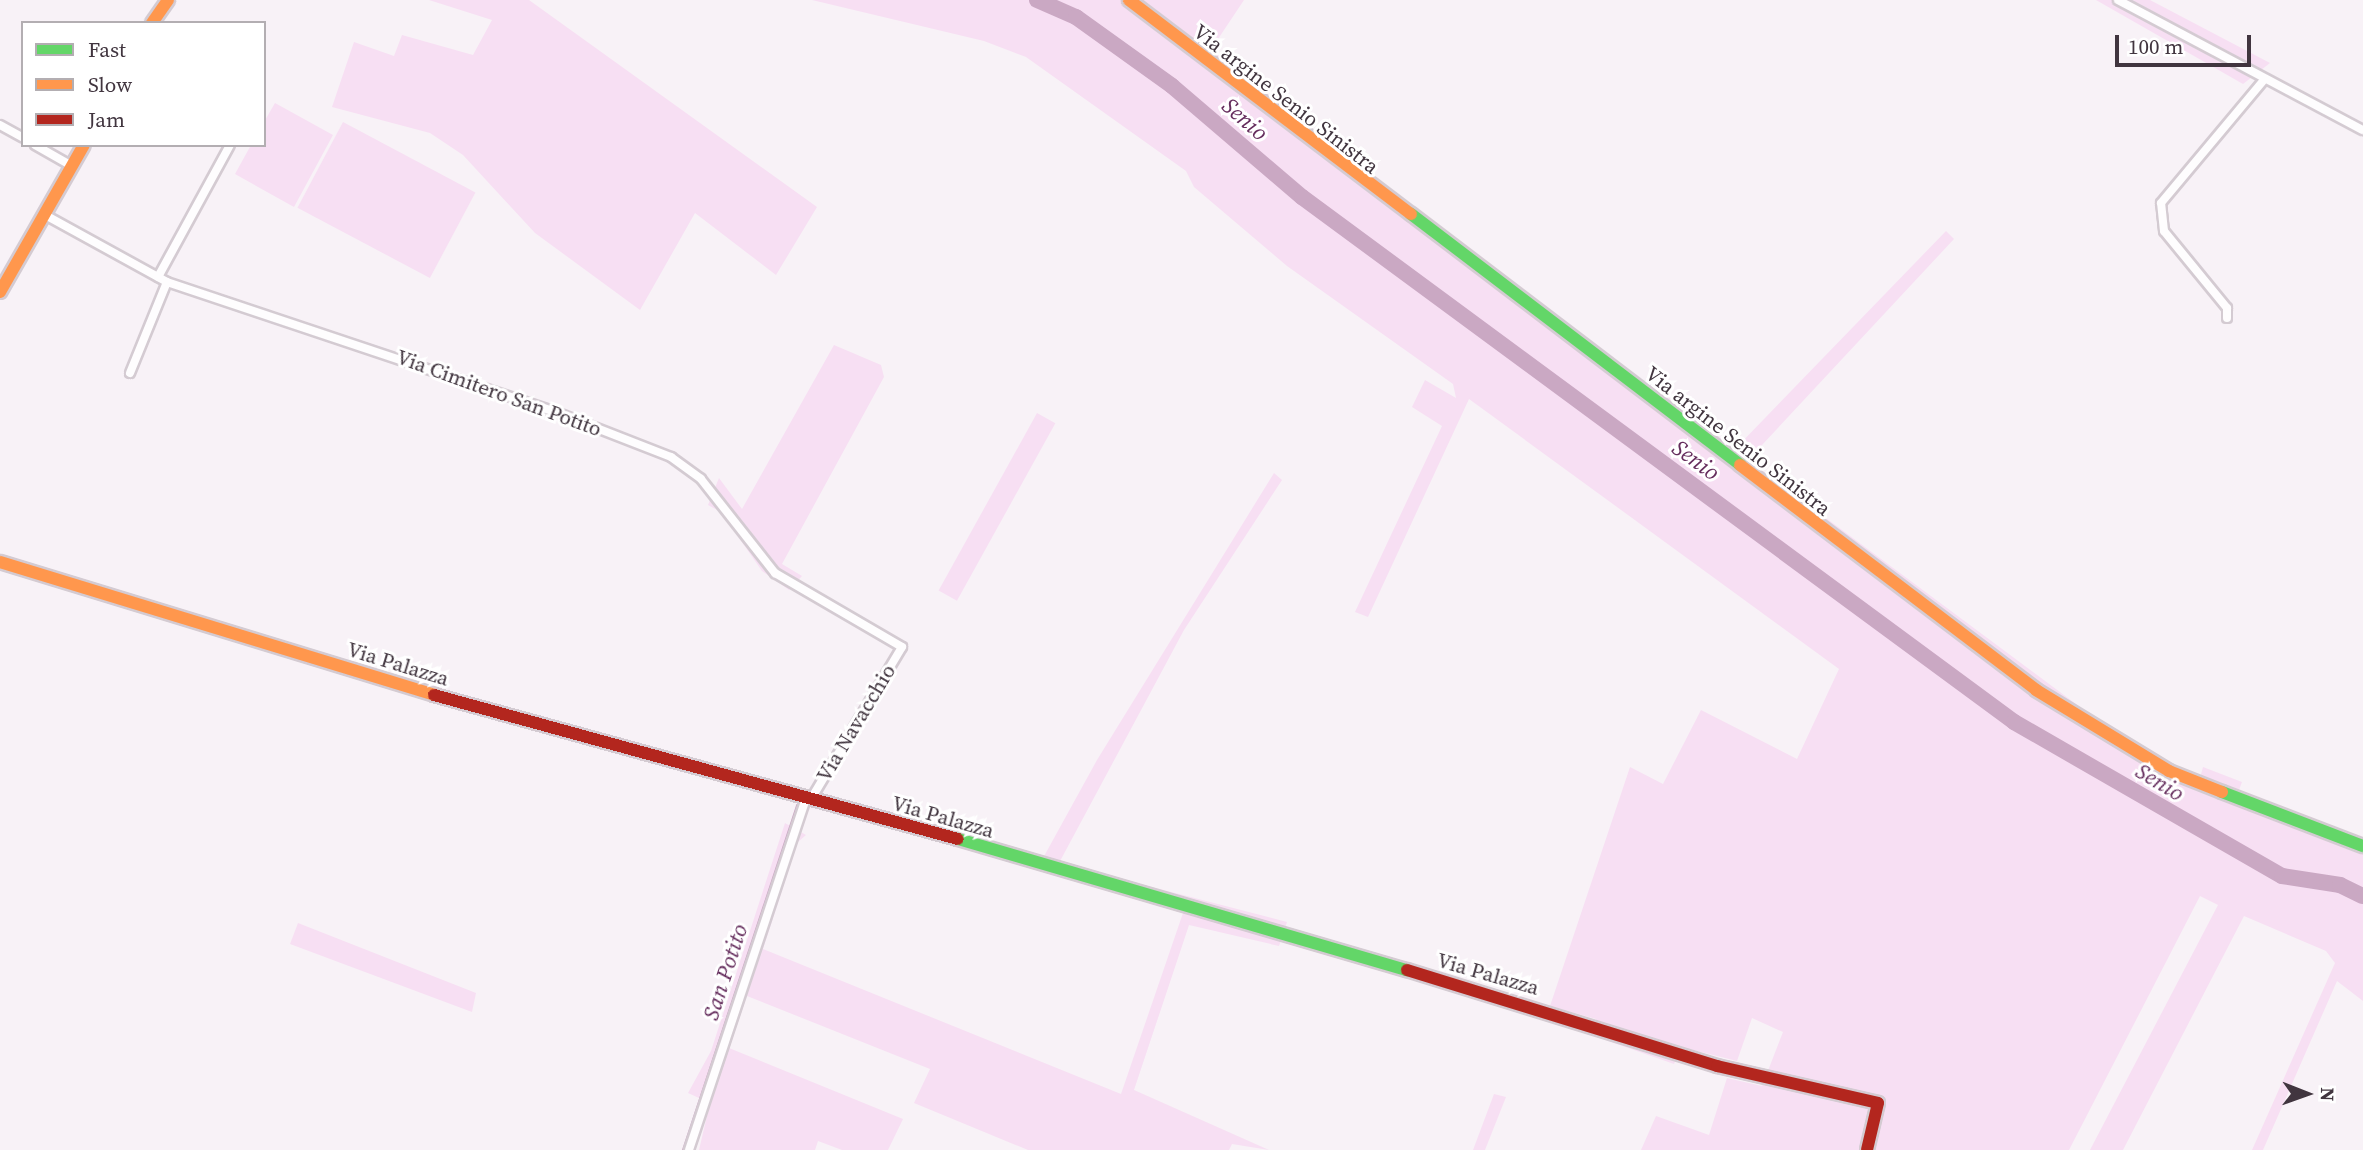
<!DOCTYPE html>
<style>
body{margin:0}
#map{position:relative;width:2363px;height:1150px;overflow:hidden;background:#f8f2f7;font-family:"Source Serif 4",serif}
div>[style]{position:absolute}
.green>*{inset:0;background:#f7dff3;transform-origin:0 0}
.stream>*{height:2.5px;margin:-1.25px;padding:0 1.25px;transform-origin:1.25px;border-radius:1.25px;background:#caa8c3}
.river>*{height:16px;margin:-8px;padding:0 8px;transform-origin:8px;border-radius:8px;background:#caa8c3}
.roads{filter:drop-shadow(2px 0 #d4cbd2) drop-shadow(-2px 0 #d4cbd2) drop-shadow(0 2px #d4cbd2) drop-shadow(0 -2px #d4cbd2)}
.street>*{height:8px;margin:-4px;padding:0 4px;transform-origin:4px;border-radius:4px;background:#fefdfe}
.fast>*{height:12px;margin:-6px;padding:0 6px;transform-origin:6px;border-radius:6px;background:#63d668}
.slow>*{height:12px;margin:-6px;padding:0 6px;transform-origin:6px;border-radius:6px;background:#ff974d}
.jam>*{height:12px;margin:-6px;padding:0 6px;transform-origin:6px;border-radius:6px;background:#b3261e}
span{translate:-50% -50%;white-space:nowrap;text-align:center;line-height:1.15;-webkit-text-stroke:6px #fff;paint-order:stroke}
.street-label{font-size:21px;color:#41353f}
.water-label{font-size:23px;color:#652d5d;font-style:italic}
.legend{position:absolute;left:21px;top:21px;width:245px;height:126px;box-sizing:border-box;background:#fff;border:2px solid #b3aeb2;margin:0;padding:9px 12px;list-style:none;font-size:21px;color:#41353f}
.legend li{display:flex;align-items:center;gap:14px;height:35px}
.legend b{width:35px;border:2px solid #b3aeb2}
.north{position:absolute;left:2272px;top:1059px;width:70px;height:70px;-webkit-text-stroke:5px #fff;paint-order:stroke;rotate:91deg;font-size:19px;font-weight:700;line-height:28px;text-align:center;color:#41353f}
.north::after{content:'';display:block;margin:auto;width:24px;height:32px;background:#41353f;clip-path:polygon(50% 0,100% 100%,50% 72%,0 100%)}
.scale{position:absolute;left:2115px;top:35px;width:136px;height:32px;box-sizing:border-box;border:4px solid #41353f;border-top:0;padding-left:9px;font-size:21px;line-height:24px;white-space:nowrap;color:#41353f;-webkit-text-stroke:5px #fff;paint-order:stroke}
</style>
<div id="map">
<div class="green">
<div style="clip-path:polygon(429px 0,529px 0,817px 207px,776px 275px,695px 213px,640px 310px,535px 233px,463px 155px,430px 133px,332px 107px,354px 42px,394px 56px,402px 35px,473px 55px,492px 20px)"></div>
<div style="clip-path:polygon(812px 0,1244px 0,1212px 48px,1565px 339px,1662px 392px,1735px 449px,1946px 231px,1954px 239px,1748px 460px,2111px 730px,2173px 766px,2200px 778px,2203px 767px,2242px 782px,2239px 790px,2363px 840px,2363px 1001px,2337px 981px,2263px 1150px,2252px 1150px,2335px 963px,2326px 951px,2244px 916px,2123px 1150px,2090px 1150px,2218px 905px,2200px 896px,2069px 1150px,1641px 1150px,1656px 1116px,1709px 1135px,1727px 1078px,1762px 1086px,1783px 1032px,1752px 1018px,1737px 1061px,1681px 1047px,1674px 1064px,1591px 1035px,1596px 1019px,1550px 1006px,1630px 767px,1663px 784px,1701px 710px,1797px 759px,1839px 669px,1469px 399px,1368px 617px,1355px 612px,1442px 426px,1412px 407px,1425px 380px,1456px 398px,1453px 384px,1287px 266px,1194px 187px,1186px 171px,1026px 57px,984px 41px)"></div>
<div style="clip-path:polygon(2096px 0,2150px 0,2270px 63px,2243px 84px)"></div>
<div style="clip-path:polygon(275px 103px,333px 135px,294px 207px,235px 174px,251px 145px,264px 145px,264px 122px)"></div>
<div style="left:343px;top:122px;width:150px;height:97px;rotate:28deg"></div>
<div style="clip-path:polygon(834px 345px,881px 365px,884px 377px,782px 564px,802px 576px,789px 590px,762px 571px,721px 512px,708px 505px,719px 478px,742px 509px)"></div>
<div style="left:1037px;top:413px;width:21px;height:203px;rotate:29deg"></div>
<div style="clip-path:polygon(1274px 473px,1282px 480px,1184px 630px,1059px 863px,1287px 922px,1279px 946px,1189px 925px,1134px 1090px,1269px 1150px,1232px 1144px,1229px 1150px,1028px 1150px,914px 1103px,930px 1069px,747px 996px,729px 1048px,903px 1119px,888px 1150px,842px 1150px,818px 1141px,815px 1150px,699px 1150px,710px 1103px,688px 1093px,711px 1051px,785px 823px,806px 835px,798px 842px,763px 949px,1121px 1094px,1183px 913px,1037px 869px,1097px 760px)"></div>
<div style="clip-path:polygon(298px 923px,476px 993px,472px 1012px,290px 944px)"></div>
<div style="clip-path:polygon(1494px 1094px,1506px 1097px,1485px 1150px,1473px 1150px)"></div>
</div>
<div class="stream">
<div style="left:683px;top:1150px;width:363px;rotate:-71.7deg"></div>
</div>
<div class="river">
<div style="left:1037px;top:0;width:43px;rotate:23.6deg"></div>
<div style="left:1076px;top:17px;width:118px;rotate:35.7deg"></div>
<div style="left:1172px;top:86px;width:171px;rotate:40.5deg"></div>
<div style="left:1302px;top:197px;width:885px;rotate:36.4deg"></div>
<div style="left:2014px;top:722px;width:309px;rotate:29.9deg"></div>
<div style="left:2282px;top:876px;width:59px;rotate:8.8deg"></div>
<div style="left:2340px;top:885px;width:25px;rotate:26deg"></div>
</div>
<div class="roads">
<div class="street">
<div style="left:2118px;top:0;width:277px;rotate:28deg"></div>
<div style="left:0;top:125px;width:26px;rotate:29deg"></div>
<div style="left:35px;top:145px;width:43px;rotate:29.6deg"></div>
<div style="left:47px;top:216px;width:137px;rotate:28.8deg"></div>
<div style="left:167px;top:282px;width:407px;rotate:18.5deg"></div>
<div style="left:553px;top:411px;width:127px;rotate:21.3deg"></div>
<div style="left:671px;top:457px;width:37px;rotate:36deg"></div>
<div style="left:701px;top:479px;width:120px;rotate:51.8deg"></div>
<div style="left:775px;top:573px;width:147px;rotate:30.2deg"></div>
<div style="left:902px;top:647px;width:177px;rotate:120.9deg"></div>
<div style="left:158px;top:277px;width:150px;rotate:-61.4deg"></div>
<div style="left:2227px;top:318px;width:10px;rotate:-90deg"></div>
<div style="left:2227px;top:308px;width:99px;rotate:-129.3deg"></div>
<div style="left:2164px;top:231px;width:28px;rotate:-96deg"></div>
<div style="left:2161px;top:203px;width:160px;rotate:-50.1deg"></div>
<div style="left:130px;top:373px;width:98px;rotate:-67.9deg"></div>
<div style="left:689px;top:1150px;width:370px;rotate:-71.6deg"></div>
</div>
<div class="fast">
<div style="left:1411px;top:214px;width:414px;rotate:37.3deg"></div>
<div style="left:2222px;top:792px;width:151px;rotate:21deg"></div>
<div style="left:958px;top:839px;width:468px;rotate:16.3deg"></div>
</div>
<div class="slow">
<div style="left:1129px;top:0;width:354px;rotate:37.2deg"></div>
<div style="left:152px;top:23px;width:28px;rotate:-55deg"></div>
<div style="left:0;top:292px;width:169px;rotate:-60.3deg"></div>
<div style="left:1740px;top:465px;width:372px;rotate:37.2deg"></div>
<div style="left:2036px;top:690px;width:156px;rotate:31.3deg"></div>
<div style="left:2169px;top:771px;width:57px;rotate:21.6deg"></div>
<div style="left:0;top:562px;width:454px;rotate:17deg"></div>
</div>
<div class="jam">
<div style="left:434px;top:695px;width:543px;rotate:15.37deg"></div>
<div style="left:1407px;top:970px;width:325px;rotate:17.2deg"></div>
<div style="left:1717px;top:1066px;width:165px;rotate:12.9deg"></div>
<div style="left:1878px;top:1103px;width:48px;rotate:103.2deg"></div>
</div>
</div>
<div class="street-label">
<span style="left:1286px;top:99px;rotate:38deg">Via argine Senio Sinistra</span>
<span style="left:499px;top:393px;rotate:20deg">Via Cimitero San Potito</span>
<span style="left:1738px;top:441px;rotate:38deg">Via argine Senio Sinistra</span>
<span style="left:398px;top:664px;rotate:17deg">Via Palazza</span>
<span style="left:856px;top:723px;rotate:-59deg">Via Navacchio</span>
<span style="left:943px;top:817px;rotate:16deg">Via Palazza</span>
<span style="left:1488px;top:974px;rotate:16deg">Via Palazza</span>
</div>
<div class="water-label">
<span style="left:1245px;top:119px;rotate:41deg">Senio</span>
<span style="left:1696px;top:460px;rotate:36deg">Senio</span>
<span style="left:2160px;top:782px;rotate:31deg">Senio</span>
<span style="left:725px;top:972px;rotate:-72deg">San Potito</span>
</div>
<ul class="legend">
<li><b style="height:9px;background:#63d668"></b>Fast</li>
<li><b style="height:9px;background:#ff974d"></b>Slow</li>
<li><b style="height:9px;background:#b3261e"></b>Jam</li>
</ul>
<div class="north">N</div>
<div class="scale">100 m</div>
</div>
